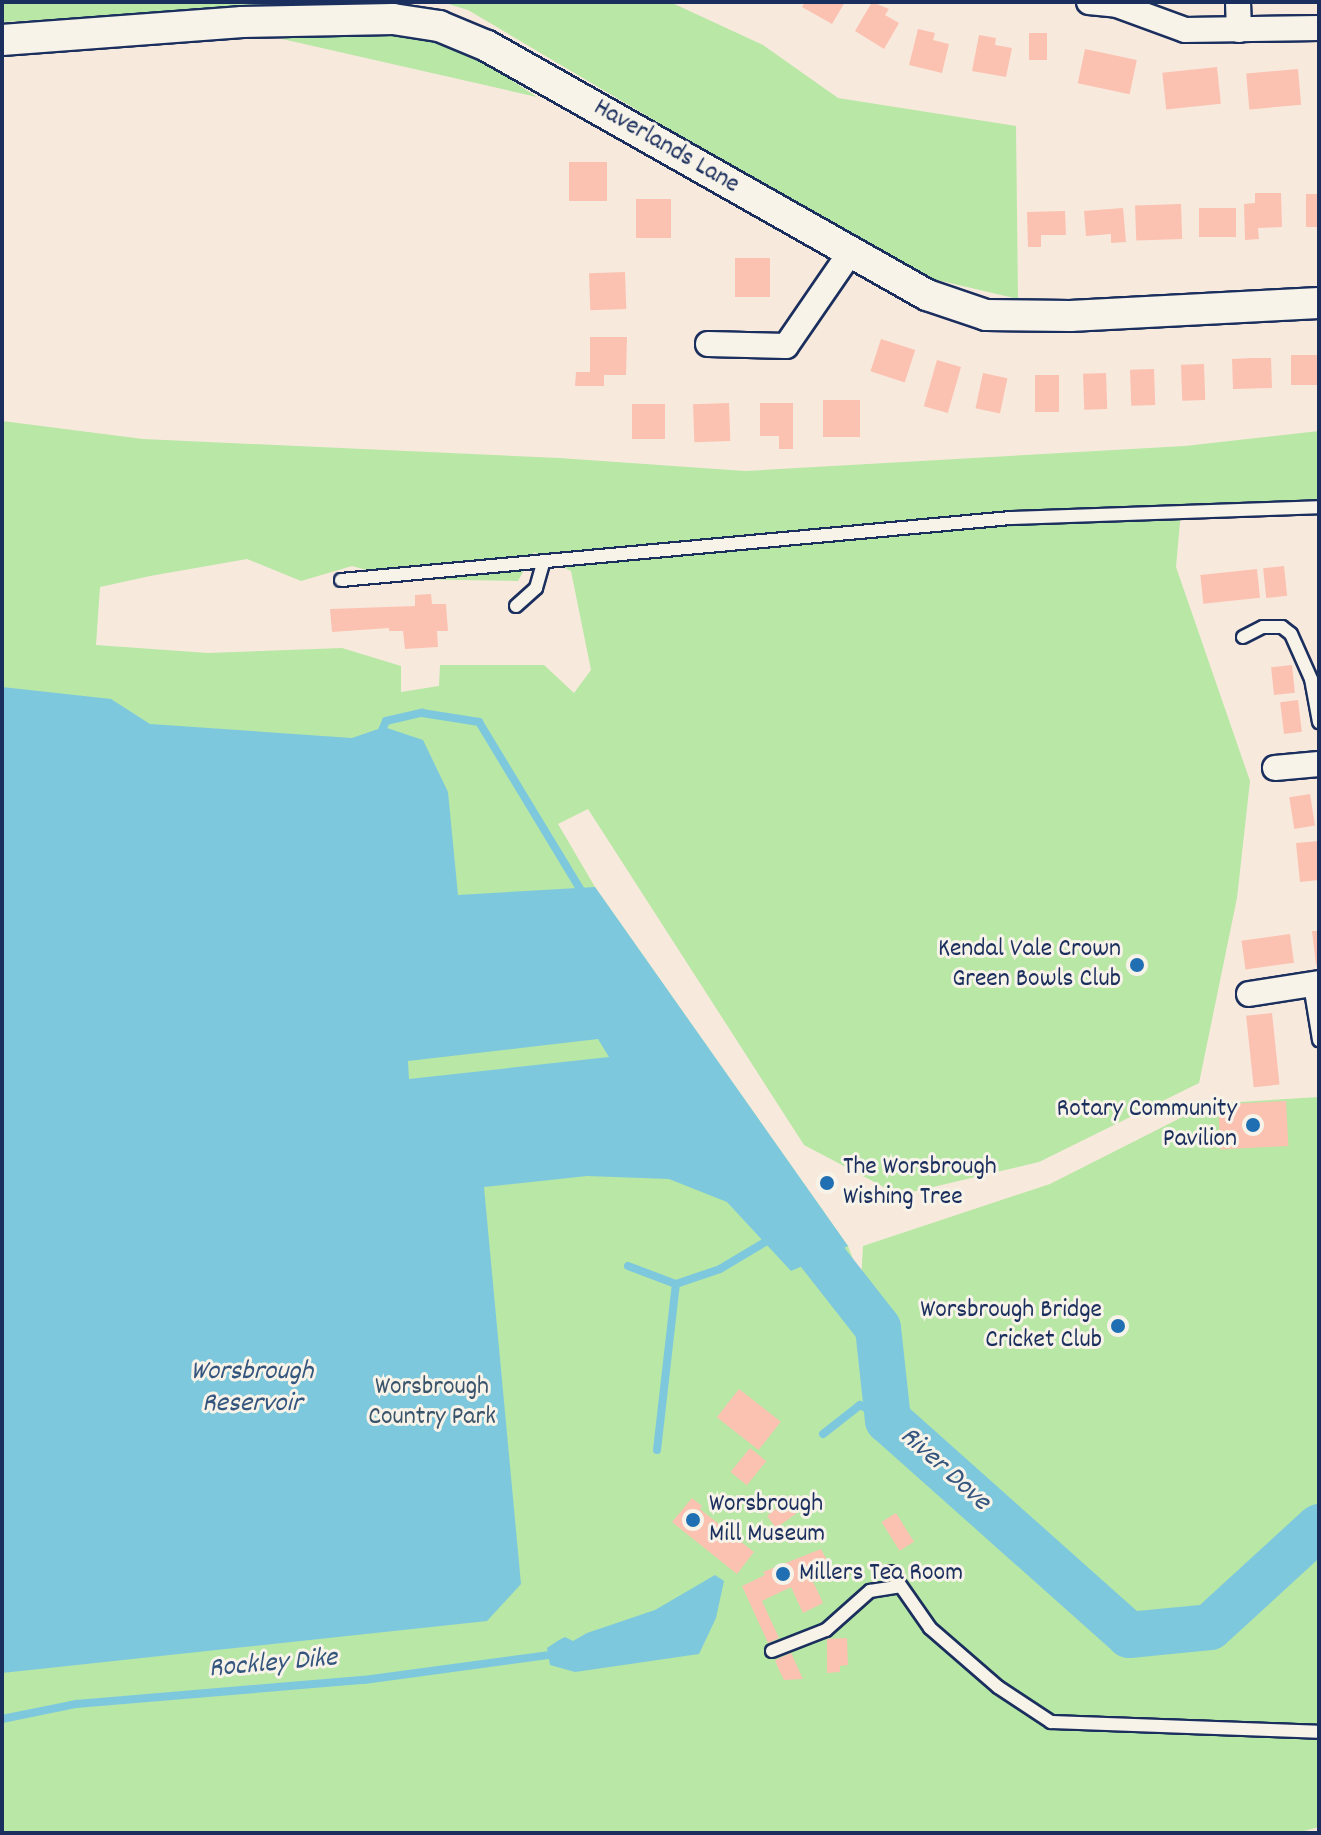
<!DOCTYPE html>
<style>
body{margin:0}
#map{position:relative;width:1321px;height:1835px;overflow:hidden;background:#f8e9dd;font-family:Dekko,sans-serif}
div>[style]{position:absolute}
.green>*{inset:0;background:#b8e7a6}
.water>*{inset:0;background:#7ec8de}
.stream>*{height:8px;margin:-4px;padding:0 4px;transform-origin:4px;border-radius:4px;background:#7ec8de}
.river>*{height:46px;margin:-23px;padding:0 23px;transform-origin:23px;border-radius:23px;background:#7ec8de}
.building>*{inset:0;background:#fbc2b2;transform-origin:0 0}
.roads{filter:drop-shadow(2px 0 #1b2f5e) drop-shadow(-2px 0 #1b2f5e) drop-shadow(0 2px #1b2f5e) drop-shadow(0 -2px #1b2f5e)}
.service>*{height:12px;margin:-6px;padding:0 6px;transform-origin:6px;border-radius:6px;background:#f7f3e8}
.minor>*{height:24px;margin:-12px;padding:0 12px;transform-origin:12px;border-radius:12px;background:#f7f3e8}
.tertiary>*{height:30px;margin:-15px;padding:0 15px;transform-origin:15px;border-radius:15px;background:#f7f3e8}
.dots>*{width:22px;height:22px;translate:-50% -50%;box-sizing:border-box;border:4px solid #f7f3e8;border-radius:50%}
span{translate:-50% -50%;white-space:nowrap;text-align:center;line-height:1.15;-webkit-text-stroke:6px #f7f3e8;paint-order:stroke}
.street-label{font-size:26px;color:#1b2f5e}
.poi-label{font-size:26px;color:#1b2f5e}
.right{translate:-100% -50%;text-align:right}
.left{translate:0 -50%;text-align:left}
.park-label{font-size:26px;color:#3a546c}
.water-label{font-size:28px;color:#34557e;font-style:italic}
.frame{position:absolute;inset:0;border:4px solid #1b2f5e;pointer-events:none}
</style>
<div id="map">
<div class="green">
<div style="clip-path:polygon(2px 2px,358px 2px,2px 22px)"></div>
<div style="clip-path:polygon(442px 2px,670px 2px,763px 45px,838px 98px,1016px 126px,1018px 299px,916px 275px,468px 10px)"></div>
<div style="clip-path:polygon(359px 32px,429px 36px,474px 55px,537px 97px,269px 36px)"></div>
<div style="clip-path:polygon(evenodd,2px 421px,143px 439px,559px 458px,745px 471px,1185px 446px,1319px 431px,1319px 506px,1181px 511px,1176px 567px,1250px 781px,1237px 898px,1199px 1083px,1039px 1162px,899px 1195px,804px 1145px,588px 809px,558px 824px,595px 887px,848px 1246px,861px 1280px,863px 1246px,1050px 1184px,1208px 1104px,1319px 1097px,1319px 1827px,1297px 1833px,2px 1833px,2px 421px,534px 552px,571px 571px,591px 670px,574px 693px,544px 665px,440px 665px,439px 686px,401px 692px,401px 666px,342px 648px,208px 653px,96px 645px,100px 587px,150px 576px,247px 559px,301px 581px,352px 566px,399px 579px,518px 581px,534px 552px)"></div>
</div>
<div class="water">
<div style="clip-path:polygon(evenodd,2px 687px,111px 699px,150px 724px,352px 738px,384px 727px,423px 740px,448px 792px,458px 895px,595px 887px,848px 1246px,791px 1271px,727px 1202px,669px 1179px,587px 1176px,484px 1187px,521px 1584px,487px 1621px,2px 1673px,2px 687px,598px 1039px,609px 1057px,409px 1079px,408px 1061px,598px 1039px)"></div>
<div style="clip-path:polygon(715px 1575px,724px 1581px,716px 1618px,699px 1654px,575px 1672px,550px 1665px,547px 1648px,559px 1640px,565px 1637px,573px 1641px,587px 1633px,655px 1610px)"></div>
</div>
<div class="stream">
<div style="left:380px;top:735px;width:15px;rotate:-67deg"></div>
<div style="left:386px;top:721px;width:37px;rotate:-13deg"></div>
<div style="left:422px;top:713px;width:58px;rotate:9deg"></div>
<div style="left:479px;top:722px;width:205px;rotate:58.8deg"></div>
<div style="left:628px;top:1266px;width:51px;rotate:20.6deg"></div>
<div style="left:823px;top:1434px;width:47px;rotate:-38.1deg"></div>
<div style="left:860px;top:1405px;width:32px;rotate:28deg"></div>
<div style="left:657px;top:1450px;width:167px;rotate:-83.5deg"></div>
<div style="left:676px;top:1284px;width:46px;rotate:-18.8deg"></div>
<div style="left:720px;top:1269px;width:61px;rotate:-30.8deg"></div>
<div style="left:2px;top:1719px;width:76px;rotate:-11.5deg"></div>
<div style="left:76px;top:1704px;width:289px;rotate:-4.8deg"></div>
<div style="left:364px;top:1680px;width:195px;rotate:-7.7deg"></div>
</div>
<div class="river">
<div style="left:784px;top:1208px;width:152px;rotate:51.9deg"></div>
<div style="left:878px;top:1328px;width:93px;rotate:83.8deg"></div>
<div style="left:888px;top:1420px;width:323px;rotate:41.7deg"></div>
<div style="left:1129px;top:1635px;width:81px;rotate:-5.6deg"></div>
<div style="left:1210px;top:1627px;width:148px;rotate:-42.5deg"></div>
</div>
<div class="building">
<div style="clip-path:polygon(805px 2px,845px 2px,832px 24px,802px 7px)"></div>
<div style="clip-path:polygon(872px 2px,889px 9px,885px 15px,899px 23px,884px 49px,855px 31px)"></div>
<div style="clip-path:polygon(918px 29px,935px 33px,933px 40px,949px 44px,942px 73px,909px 65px)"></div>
<div style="left:1029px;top:33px;width:18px;height:27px"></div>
<div style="clip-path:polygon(979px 35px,996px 38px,995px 45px,1012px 48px,1006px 77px,972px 71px)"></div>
<div style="left:1085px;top:49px;width:53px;height:35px;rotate:12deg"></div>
<div style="left:1217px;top:67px;width:37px;height:55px;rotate:84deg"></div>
<div style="left:1298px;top:69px;width:36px;height:52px;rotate:85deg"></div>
<div style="left:569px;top:162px;width:38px;height:39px"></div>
<div style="clip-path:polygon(1255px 193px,1281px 193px,1282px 227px,1258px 228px,1259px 239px,1245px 240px,1244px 204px,1255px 203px)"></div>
<div style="left:1319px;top:194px;width:33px;height:13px;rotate:90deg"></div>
<div style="left:636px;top:199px;width:35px;height:39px"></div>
<div style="left:1181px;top:204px;width:35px;height:46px;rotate:88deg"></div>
<div style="clip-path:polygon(1123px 208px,1126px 242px,1111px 243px,1111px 234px,1086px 236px,1084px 211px)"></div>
<div style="left:1199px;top:208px;width:37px;height:29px"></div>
<div style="clip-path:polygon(1065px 211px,1066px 235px,1041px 235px,1041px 247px,1028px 247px,1027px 212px)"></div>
<div style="left:735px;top:258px;width:35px;height:39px"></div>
<div style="left:625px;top:272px;width:37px;height:36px;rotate:88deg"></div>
<div style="clip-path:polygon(590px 337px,627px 337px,626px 375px,604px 375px,604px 386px,575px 386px,576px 372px,590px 372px)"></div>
<div style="left:881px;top:339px;width:36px;height:34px;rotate:18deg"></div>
<div style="left:1319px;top:355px;width:30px;height:28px;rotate:90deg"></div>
<div style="clip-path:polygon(1252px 358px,1271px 358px,1272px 388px,1233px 389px,1232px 359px)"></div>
<div style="left:937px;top:360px;width:25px;height:48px;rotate:16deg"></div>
<div style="left:1204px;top:364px;width:36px;height:23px;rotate:88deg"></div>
<div style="left:1154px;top:369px;width:36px;height:24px;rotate:88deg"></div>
<div style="left:983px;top:373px;width:25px;height:36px;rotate:12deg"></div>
<div style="left:1106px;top:373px;width:36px;height:23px;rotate:88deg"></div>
<div style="left:1035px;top:375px;width:24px;height:37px"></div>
<div style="left:823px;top:400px;width:37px;height:37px"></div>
<div style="left:729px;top:403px;width:38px;height:36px;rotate:88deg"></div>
<div style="clip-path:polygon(760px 403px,793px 403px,793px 449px,779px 449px,779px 436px,760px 436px)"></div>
<div style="left:632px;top:404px;width:33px;height:35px"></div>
<div style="left:1284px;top:566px;width:30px;height:21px;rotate:84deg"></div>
<div style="left:1257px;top:569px;width:29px;height:57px;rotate:84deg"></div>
<div style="clip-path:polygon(431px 594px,432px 604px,446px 604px,448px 631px,437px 631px,438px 647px,405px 649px,403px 631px,389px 631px,389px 628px,332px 632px,330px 609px,415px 606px,415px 595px)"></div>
<div style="left:1292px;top:665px;width:28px;height:21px;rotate:84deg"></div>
<div style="left:1298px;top:700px;width:32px;height:18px;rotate:83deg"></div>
<div style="left:1310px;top:794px;width:32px;height:21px;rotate:81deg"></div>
<div style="clip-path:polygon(1319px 841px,1319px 880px,1300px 882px,1296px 843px)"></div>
<div style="clip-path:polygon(1312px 931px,1319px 931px,1319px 964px,1316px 965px)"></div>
<div style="left:1290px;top:934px;width:29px;height:49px;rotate:82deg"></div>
<div style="left:1272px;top:1013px;width:72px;height:26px;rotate:84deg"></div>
<div style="left:1286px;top:1101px;width:45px;height:68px;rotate:87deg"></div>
<div style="left:739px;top:1389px;width:53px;height:36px;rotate:38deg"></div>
<div style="left:750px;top:1448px;width:21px;height:31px;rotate:39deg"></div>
<div style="clip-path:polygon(793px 1495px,804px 1508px,776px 1528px,767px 1516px)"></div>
<div style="clip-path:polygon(692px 1498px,702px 1506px,700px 1509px,754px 1552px,737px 1574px,672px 1522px)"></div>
<div style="left:896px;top:1513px;width:34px;height:17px;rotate:58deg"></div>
<div style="clip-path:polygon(821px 1549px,830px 1566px,810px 1575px,823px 1603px,803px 1613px,791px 1587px,762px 1601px,779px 1638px,768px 1643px,742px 1586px,765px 1575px,763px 1572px)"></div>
<div style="clip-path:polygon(847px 1638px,848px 1665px,840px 1666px,840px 1672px,827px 1673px,827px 1639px)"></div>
<div style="clip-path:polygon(791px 1653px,803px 1679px,784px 1680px,779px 1670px,775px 1660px)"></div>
</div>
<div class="roads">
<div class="service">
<div style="left:341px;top:580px;width:673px;rotate:-5.29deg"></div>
<div style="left:1011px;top:518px;width:308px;rotate:-2deg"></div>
<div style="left:516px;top:606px;width:27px;rotate:-42deg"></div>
<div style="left:536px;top:588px;width:25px;rotate:-74deg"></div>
<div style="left:1243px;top:637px;width:22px;rotate:-27deg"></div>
<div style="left:1263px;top:627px;width:19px"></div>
<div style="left:1282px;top:627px;width:11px;rotate:38deg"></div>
<div style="left:1291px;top:634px;width:49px;rotate:66deg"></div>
<div style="left:1311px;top:679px;width:44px;rotate:79.5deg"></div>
<div style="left:1310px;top:985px;width:56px;rotate:80.7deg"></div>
<div style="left:891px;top:1572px;width:68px;rotate:55.1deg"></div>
<div style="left:930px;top:1628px;width:90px;rotate:40.9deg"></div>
<div style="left:998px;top:1687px;width:64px;rotate:33.4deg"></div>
<div style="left:1051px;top:1722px;width:268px;rotate:2.1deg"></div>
<div style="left:772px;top:1651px;width:58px;rotate:-21.3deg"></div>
<div style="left:826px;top:1630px;width:59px;rotate:-41.6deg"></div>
<div style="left:870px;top:1591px;width:30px;rotate:-9deg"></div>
</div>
<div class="minor">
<div style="left:1089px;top:2px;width:28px;rotate:6deg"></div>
<div style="left:1117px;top:5px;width:72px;rotate:20.2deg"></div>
<div style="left:1185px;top:30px;width:134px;rotate:-0.9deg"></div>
<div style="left:1238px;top:2px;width:28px;rotate:88deg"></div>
<div style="left:708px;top:344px;width:78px;rotate:1.5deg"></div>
<div style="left:786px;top:346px;width:113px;rotate:-55.5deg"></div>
<div style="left:1275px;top:768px;width:44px;rotate:-5.2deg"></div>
<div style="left:1249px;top:994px;width:71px;rotate:-8.9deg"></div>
</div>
<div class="tertiary">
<div style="left:2px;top:40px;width:241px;rotate:-4.3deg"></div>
<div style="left:242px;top:22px;width:151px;rotate:-1.1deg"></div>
<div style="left:393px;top:19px;width:47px;rotate:8.7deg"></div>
<div style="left:439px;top:26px;width:52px;rotate:22.6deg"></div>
<div style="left:487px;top:46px;width:506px;rotate:29.51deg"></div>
<div style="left:927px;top:295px;width:62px;rotate:18.7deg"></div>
<div style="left:986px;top:315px;width:84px;rotate:0.7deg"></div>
<div style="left:1070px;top:316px;width:249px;rotate:-3deg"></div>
</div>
</div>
<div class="dots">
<div style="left:1137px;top:965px;background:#1f6fb2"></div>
<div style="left:1253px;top:1125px;background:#1f6fb2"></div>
<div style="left:827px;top:1183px;background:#1f6fb2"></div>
<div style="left:1118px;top:1326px;background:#1f6fb2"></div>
<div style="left:693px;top:1520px;background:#1f6fb2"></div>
<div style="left:783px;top:1574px;background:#1f6fb2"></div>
</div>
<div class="street-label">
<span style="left:666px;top:147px;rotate:30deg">Haverlands Lane</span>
</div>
<div class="poi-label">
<span class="right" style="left:1121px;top:965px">Kendal Vale Crown<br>Green Bowls Club</span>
<span class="right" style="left:1237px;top:1125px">Rotary Community<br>Pavilion</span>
<span class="left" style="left:843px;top:1183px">The Worsbrough<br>Wishing Tree</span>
<span class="right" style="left:1102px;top:1326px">Worsbrough Bridge<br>Cricket Club</span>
<span class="left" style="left:709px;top:1520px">Worsbrough<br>Mill Museum</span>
<span class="left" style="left:799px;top:1574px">Millers Tea Room</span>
</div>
<div class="park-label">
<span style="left:432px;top:1403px">Worsbrough<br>Country Park</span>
</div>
<div class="water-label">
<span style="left:252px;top:1389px">Worsbrough<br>Reservoir</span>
<span style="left:944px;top:1470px;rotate:42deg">River Dove</span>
<span style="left:273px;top:1665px;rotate:-5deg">Rockley Dike</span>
</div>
<div class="frame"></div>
</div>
